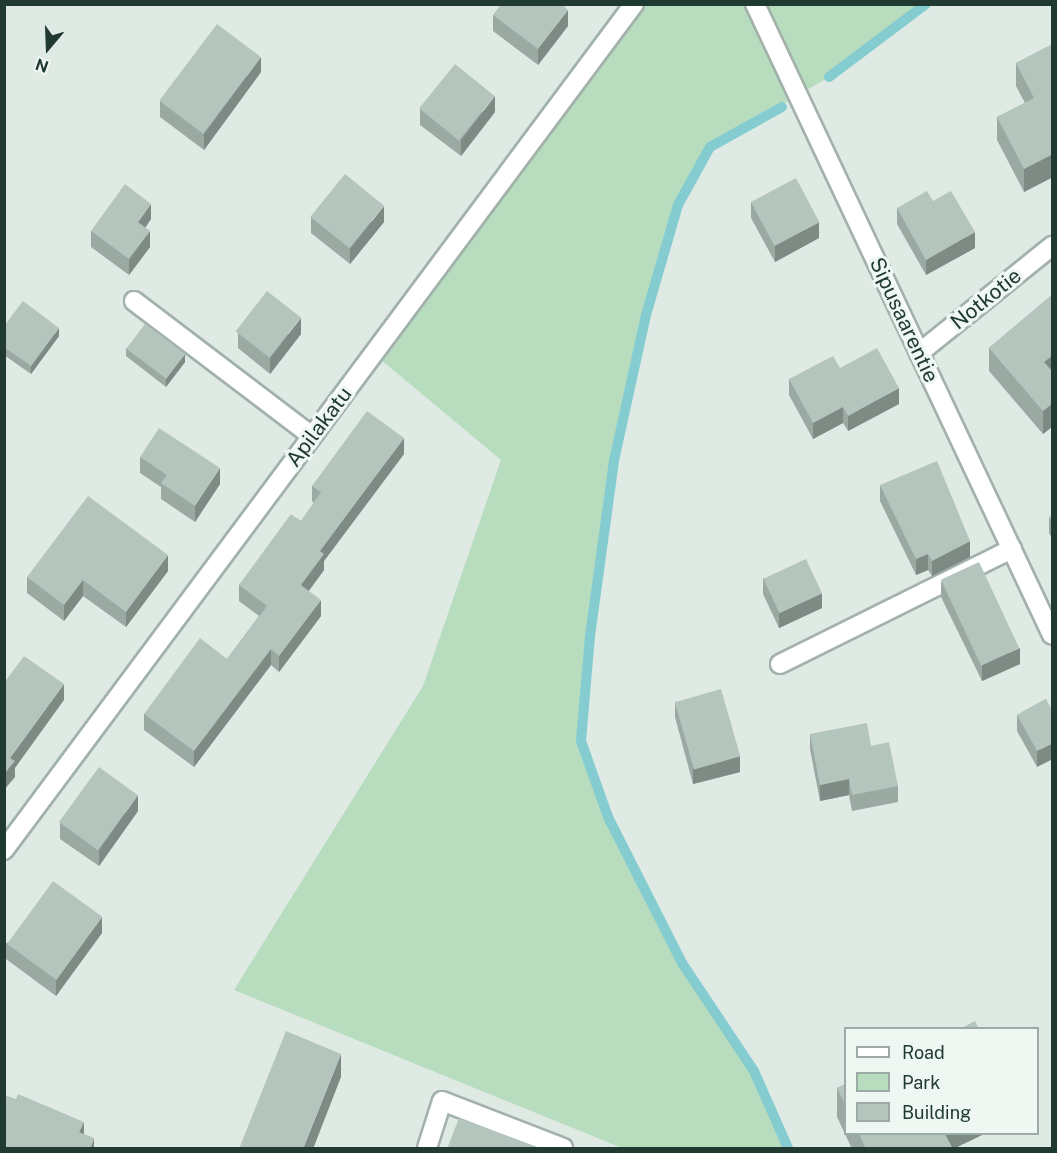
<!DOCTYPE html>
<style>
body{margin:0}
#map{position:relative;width:1057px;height:1153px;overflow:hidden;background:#dfeae4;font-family:"Public Sans",sans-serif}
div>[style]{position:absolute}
.green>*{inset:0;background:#b7dcbe}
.stream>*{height:10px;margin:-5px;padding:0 5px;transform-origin:5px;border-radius:5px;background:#85ccd1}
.roads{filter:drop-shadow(2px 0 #a2b2ab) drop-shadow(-2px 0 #a2b2ab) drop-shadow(0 2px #a2b2ab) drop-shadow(0 -2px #a2b2ab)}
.lane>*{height:18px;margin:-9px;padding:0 9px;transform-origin:9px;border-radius:9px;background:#fff}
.street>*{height:18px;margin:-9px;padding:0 9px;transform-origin:9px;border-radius:9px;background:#fff}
.wall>*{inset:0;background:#9ba9a3}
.shaded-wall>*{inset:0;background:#7e8a84}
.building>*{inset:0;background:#b4c5bd;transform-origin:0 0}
span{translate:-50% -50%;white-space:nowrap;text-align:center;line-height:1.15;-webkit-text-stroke:6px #eff7f2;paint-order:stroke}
.street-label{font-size:21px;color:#203a31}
.frame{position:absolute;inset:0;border:6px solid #203a31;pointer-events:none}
.legend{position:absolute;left:844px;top:1027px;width:195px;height:108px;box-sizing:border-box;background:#eff7f2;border:2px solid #9caba5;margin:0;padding:8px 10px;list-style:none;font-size:18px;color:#203a31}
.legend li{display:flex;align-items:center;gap:12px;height:30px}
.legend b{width:30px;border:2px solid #9caba5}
.north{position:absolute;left:18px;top:18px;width:60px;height:60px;-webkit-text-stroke:4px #eff7f2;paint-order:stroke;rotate:199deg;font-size:16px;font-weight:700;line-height:24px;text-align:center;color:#203a31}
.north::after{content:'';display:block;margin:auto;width:21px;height:27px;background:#203a31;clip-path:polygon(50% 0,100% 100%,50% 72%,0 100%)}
</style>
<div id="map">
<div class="green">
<div style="clip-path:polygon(634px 5px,926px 5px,829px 77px,710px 147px,678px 205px,646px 315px,614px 461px,590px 636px,581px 741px,608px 817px,682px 962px,754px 1071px,788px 1148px,622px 1148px,234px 990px,423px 686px,501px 460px,374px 354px)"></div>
</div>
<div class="stream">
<div style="left:829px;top:77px;width:121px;rotate:-37deg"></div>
<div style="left:782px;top:107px;width:82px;rotate:150.9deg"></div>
<div style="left:710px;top:147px;width:66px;rotate:118.9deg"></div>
<div style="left:678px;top:205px;width:115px;rotate:106.2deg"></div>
<div style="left:646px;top:315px;width:149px;rotate:102.4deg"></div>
<div style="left:614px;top:461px;width:177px;rotate:97.8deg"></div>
<div style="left:590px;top:636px;width:105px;rotate:94.9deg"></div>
<div style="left:581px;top:741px;width:81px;rotate:70.4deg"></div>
<div style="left:608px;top:817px;width:164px;rotate:63.1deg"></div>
<div style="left:682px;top:963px;width:130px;rotate:56.3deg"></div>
<div style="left:754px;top:1071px;width:84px;rotate:66.2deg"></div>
</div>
<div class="roads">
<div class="lane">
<div style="left:134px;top:301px;width:223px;rotate:37.2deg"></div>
<div style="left:780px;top:664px;width:259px;rotate:-26.4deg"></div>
<div style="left:427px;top:1148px;width:49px;rotate:-72.3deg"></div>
<div style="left:442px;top:1101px;width:130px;rotate:21.2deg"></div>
</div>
<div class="street">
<div style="left:755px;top:4px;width:697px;rotate:64.79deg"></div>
<div style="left:919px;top:353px;width:171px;rotate:-38.8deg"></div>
<div style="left:4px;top:850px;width:1055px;rotate:-53.33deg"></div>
</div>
</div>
<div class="wall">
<div style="clip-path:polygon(493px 15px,568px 26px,538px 65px,493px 31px)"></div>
<div style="clip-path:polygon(1053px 44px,1053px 177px,1024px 192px,997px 140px,997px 117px,1025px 103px,1016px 86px,1016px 63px)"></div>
<div style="clip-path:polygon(261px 72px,204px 150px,160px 117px,160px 101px)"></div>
<div style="clip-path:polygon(420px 109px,495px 112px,461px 156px,420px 125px)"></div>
<div style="clip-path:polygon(933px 201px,975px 248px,926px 275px,897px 224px,897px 208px)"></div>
<div style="clip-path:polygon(751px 202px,819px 238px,775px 262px,751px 218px)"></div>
<div style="clip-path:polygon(311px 217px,384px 222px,350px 264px,311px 233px)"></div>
<div style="clip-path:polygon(151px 219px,145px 228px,150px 247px,129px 275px,91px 247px,91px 231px)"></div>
<div style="clip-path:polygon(1053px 294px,1053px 426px,1043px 434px,989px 371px,989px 348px)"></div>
<div style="clip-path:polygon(4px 326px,59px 336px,31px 374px,4px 355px)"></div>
<div style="clip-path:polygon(238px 333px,301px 334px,270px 374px,238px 348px)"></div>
<div style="clip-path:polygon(126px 348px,185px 362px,166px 387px,126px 356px)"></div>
<div style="clip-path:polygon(840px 368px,899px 404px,848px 431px,843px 423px,813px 439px,789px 395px,789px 379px)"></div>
<div style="clip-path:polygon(404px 454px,324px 561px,324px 570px,309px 591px,321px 616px,279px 672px,271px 665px,194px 767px,144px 730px,144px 714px,227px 659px,259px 616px,239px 601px,239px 585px,301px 521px,314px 503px,312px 501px,312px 486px)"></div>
<div style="clip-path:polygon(140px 457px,220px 484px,195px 522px,161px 499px,161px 487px,140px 473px)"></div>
<div style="clip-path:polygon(880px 485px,970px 557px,932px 576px,928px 570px,916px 575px,880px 501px)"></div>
<div style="clip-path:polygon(1053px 516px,1053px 540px,1049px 533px,1049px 517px)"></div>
<div style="clip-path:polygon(168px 571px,126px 627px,83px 596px,64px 621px,27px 593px,27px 577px)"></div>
<div style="clip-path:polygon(763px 578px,822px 608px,779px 628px,763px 594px)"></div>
<div style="clip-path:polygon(941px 581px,1020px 664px,982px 681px,941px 597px)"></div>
<div style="clip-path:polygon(1046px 699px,1037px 767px,1017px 731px,1017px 715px)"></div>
<div style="clip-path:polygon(675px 701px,740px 772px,693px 784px,675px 717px)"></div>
<div style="clip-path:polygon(810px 734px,898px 786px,898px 802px,852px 811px,849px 795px,820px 801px,810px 749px)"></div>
<div style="clip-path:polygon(138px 811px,99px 866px,60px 839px,60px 823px)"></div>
<div style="clip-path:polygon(102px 933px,56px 996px,6px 959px,6px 943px)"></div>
<div style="clip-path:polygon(846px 1084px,846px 1134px,984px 1134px,953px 1149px,852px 1149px,837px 1117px,837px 1088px)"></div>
</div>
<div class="shaded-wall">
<div style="clip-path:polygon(568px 10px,568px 26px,538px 65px,538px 49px)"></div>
<div style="clip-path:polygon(261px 57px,261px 72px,204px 150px,204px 134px)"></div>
<div style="clip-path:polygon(495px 96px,495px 112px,461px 156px,461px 140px)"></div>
<div style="clip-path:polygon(1053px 154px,1053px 177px,1024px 192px,1024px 169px)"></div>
<div style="clip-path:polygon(151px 204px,151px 219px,138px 238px,138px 222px)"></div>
<div style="clip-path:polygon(384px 206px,384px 222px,350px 264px,350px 249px)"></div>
<div style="clip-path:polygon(819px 222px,819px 238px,775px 262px,775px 246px)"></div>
<div style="clip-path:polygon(150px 231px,150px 247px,129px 275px,129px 259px)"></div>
<div style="clip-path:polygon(975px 232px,975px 248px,926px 275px,926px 260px)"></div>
<div style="clip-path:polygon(301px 318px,301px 334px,270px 374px,270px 358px)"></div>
<div style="clip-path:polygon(59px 328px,59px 336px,31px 374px,31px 366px)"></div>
<div style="clip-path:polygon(185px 354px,185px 362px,166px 387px,166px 379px)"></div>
<div style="clip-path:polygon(1053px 355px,1053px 378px,1044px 362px)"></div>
<div style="clip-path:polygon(899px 388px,899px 404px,848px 431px,848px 416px)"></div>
<div style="clip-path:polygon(1053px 403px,1053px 426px,1043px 434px,1043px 411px)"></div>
<div style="clip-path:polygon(843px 407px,843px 423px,813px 439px,813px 423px)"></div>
<div style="clip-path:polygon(404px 438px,404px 454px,324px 561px,324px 570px,301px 601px,301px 585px,320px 551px)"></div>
<div style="clip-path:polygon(220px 468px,220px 484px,195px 522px,195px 506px)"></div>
<div style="clip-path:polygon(970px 541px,970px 557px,932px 576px,932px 561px)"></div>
<div style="clip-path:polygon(928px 554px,928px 570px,916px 575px,916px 559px)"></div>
<div style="clip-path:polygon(168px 555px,168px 571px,126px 627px,126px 612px)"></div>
<div style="clip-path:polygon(83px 580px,83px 596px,64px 621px,64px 605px)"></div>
<div style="clip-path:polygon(822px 593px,822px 608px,779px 628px,779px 612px)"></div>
<div style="clip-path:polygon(321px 600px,321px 616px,279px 672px,279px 656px)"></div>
<div style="clip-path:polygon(1020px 648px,1020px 664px,982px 681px,982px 665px)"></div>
<div style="clip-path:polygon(271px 649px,271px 665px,194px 767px,194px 751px)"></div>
<div style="clip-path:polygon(64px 684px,64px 700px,15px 768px,15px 777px,4px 790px,4px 774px,10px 758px)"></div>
<div style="clip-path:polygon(1053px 743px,1053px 759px,1037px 767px,1037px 751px)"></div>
<div style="clip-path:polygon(740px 756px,740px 772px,693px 784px,693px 769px)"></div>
<div style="clip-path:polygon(849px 779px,849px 795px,820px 801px,820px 785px)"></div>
<div style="clip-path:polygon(138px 795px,138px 811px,99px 866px,99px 850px)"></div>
<div style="clip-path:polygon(102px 917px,102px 933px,56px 996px,56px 980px)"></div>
<div style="clip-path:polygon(341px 1054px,341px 1077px,313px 1149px,303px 1149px)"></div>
<div style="clip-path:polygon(84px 1122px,84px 1145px,79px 1132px)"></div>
<div style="clip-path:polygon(941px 1134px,984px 1134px,953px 1149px)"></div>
<div style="clip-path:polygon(94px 1138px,94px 1149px,90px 1149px)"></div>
</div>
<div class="building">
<div style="clip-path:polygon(501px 4px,561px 4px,568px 10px,538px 49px,493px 15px)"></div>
<div style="left:217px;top:24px;width:55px;height:96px;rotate:37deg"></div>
<div style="clip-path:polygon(1053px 44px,1053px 154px,1024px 169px,997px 117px,1034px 98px,1016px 63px)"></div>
<div style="left:455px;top:64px;width:51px;height:57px;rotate:39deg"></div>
<div style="left:345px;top:174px;width:50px;height:55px;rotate:39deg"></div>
<div style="left:796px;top:178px;width:50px;height:51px;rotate:62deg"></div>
<div style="clip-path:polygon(125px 184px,151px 204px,138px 222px,150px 231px,129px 259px,91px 231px)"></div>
<div style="clip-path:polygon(927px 191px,933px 201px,951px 191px,975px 232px,926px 260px,897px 208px)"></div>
<div style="left:267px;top:291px;width:43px;height:51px;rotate:38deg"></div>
<div style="clip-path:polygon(1053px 294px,1053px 355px,1044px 362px,1053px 372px,1053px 403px,1043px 411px,989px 348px)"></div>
<div style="clip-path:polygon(23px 301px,59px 328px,31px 366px,4px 347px,4px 326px)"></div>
<div style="left:145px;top:324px;width:50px;height:31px;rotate:37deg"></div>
<div style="clip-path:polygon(877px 348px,899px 388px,848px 416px,843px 407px,813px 423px,789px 379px,833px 356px,840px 368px)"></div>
<div style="clip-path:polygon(367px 411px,404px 438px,320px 551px,324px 554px,301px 585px,321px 600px,279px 656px,271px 649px,194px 751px,144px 714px,200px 638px,227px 659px,267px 606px,239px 585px,291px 514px,301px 521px,321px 492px,312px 486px)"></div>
<div style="clip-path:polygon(159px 428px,220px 468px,195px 506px,161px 483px,167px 475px,140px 457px)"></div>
<div style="clip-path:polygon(937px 461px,970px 541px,932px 561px,928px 554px,916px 559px,880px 485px)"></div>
<div style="clip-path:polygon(88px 496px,168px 555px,126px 612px,83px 580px,64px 605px,27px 577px)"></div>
<div style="clip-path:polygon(1053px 516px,1053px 524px,1049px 517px)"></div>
<div style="left:806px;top:559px;width:38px;height:47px;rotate:65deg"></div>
<div style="left:979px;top:562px;width:95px;height:42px;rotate:65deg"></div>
<div style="clip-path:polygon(24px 656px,64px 684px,10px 758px,15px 761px,4px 774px,4px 683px)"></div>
<div style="left:721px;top:689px;width:70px;height:48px;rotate:74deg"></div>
<div style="clip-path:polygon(1046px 699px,1053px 712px,1053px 743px,1037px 751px,1017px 715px)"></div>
<div style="clip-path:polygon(867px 723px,871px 746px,889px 742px,898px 786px,852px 795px,849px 779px,820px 785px,810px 734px)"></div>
<div style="left:99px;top:767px;width:48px;height:68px;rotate:36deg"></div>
<div style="left:53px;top:881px;width:61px;height:78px;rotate:36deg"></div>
<div style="clip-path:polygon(975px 1021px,979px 1029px,960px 1029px)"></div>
<div style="clip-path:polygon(286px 1031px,341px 1054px,303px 1149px,239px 1149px)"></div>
<div style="clip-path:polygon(846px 1084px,846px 1106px,837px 1088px)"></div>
<div style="clip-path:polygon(18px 1094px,84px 1122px,79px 1132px,94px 1138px,90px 1149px,4px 1149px,4px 1095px,16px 1099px)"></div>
<div style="clip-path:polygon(459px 1118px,543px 1149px,447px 1149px)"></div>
<div style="clip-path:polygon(859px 1134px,945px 1134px,953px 1149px,866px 1149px)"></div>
</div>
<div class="street-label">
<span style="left:986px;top:299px;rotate:-39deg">Notkotie</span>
<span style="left:904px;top:320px;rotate:65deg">Sipusaarentie</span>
<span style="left:319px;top:427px;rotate:-53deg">Apilakatu</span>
</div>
<div class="frame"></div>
<ul class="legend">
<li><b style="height:8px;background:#fff"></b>Road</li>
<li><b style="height:16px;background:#b7dcbe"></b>Park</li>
<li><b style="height:16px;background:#b4c5bd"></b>Building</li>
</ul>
<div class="north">N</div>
</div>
